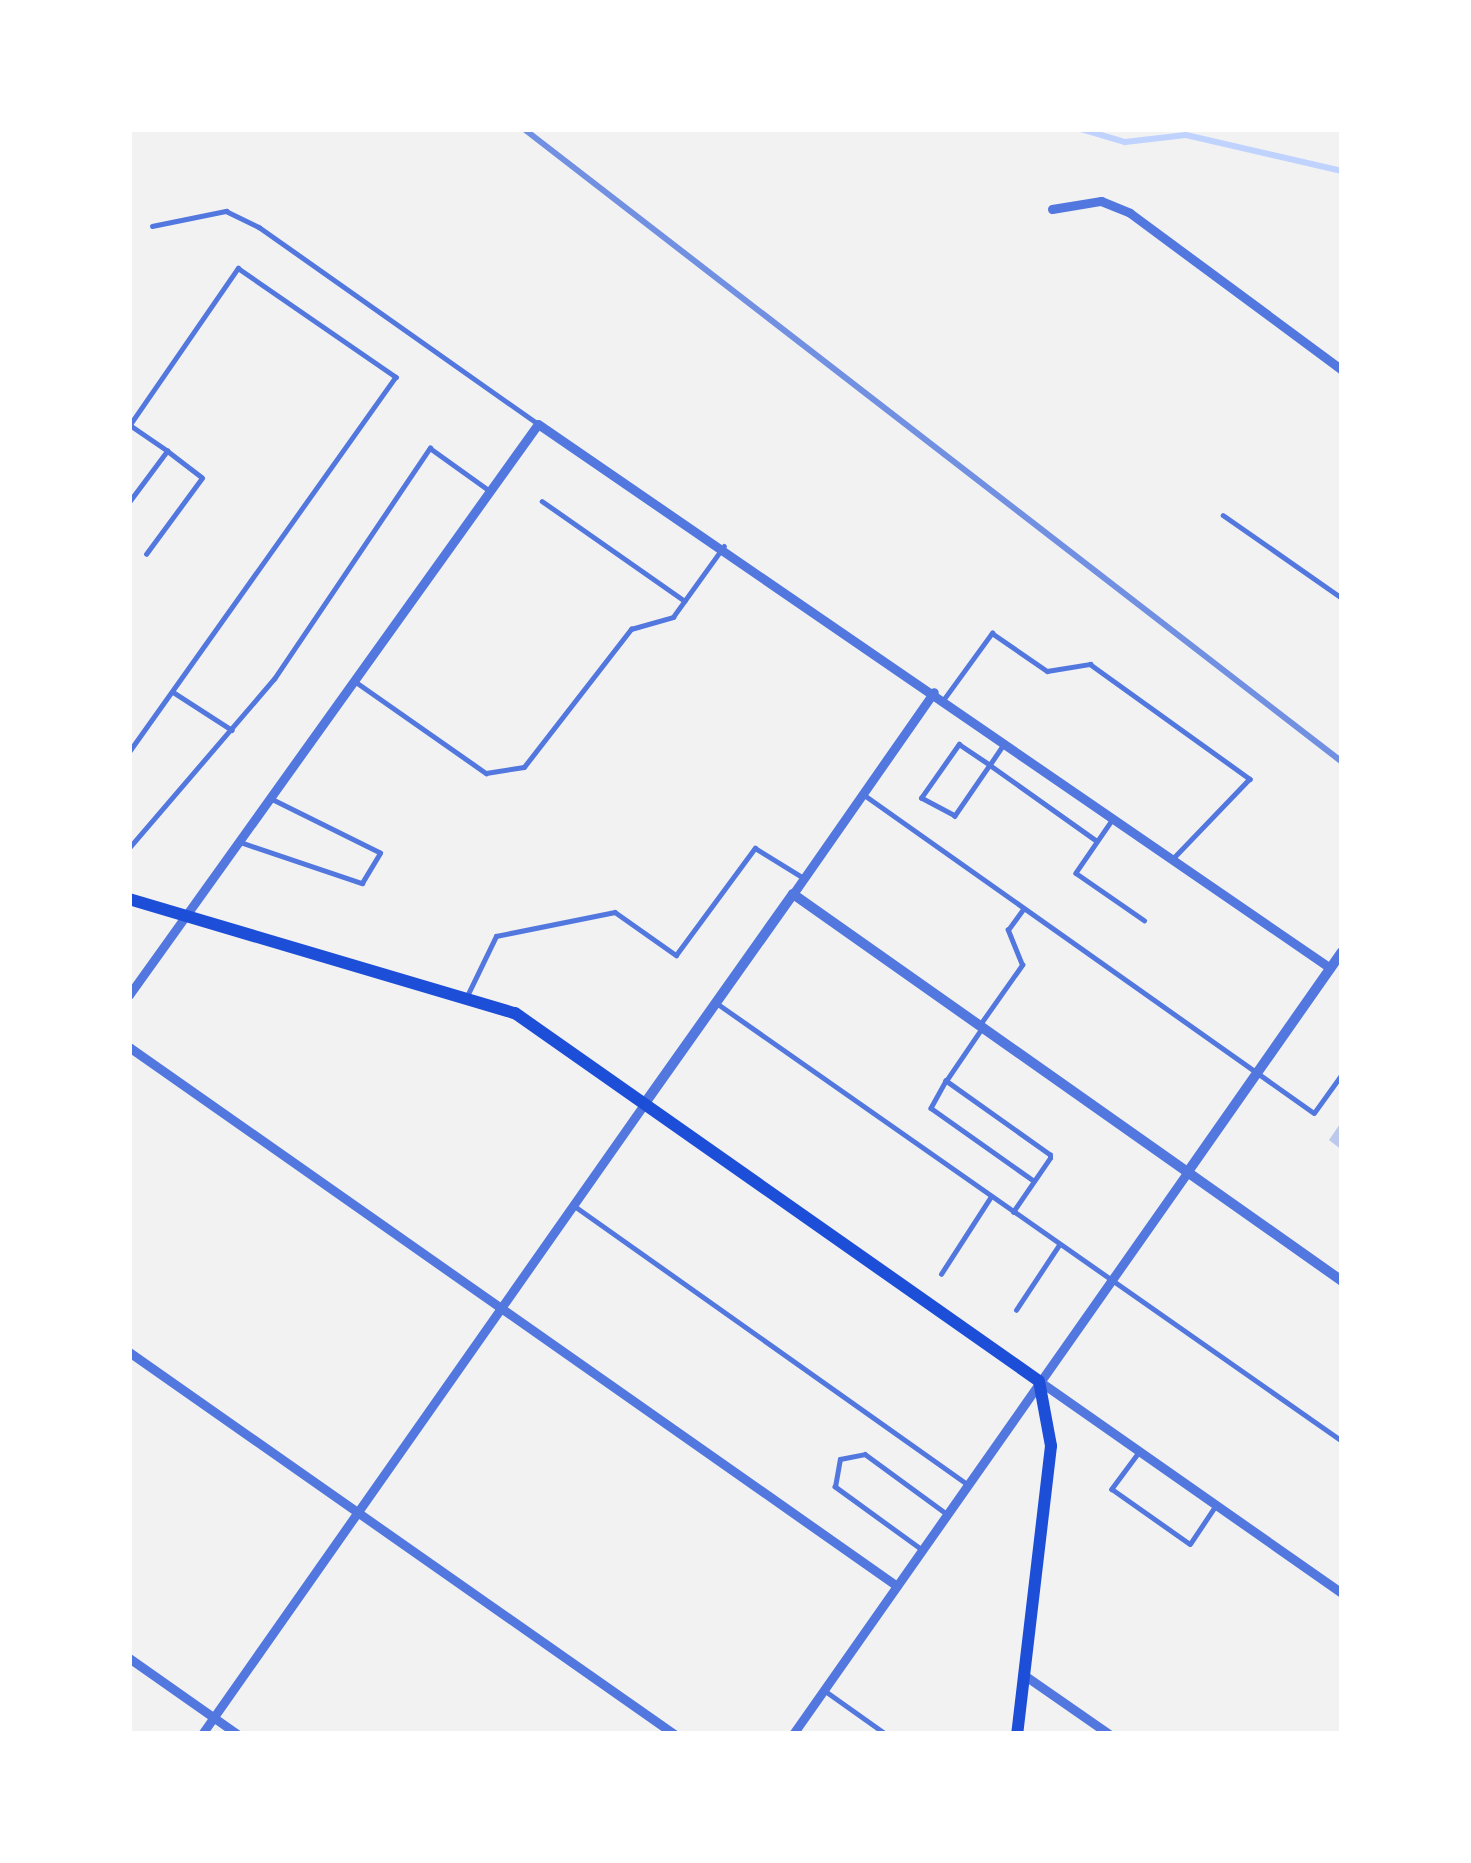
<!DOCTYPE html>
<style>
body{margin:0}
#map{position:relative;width:1471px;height:1863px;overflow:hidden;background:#f2f2f2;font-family:Poppins,sans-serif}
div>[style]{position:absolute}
.stream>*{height:6px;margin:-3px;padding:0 3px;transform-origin:3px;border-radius:3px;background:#bfd3fe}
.building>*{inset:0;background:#bdc9ec}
.path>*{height:3px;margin:-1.5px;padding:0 1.5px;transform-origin:1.5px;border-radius:1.5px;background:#1d4ed8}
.service>*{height:4.5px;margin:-2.25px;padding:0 2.25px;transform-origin:2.25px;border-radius:2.25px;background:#5277de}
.minor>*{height:9px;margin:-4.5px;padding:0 4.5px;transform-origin:4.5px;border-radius:4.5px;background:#5277de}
.tertiary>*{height:10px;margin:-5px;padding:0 5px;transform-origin:5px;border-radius:5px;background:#5277de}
.secondary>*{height:12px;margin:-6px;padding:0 6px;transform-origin:6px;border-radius:6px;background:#1d4ed8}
.rail>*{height:6px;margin:-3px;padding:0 3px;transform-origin:3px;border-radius:3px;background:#7290e2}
span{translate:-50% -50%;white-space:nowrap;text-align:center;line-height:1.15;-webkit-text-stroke:12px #fff;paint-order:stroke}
.frame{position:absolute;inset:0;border:132px solid #fff;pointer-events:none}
</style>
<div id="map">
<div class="stream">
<div style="left:1081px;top:129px;width:46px;rotate:16.5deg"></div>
<div style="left:1125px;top:142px;width:61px;rotate:-6.5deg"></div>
<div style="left:1186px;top:135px;width:160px;rotate:13deg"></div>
</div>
<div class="building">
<div style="clip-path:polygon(1342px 1121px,1342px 1150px,1329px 1140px)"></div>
</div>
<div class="path">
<div style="left:129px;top:130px;width:2px;rotate:-27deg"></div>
</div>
<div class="service">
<div style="left:152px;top:226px;width:76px;rotate:-11.5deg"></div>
<div style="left:226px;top:211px;width:37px;rotate:26deg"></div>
<div style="left:259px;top:227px;width:338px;rotate:35.2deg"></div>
<div style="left:129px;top:426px;width:192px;rotate:-55.4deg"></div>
<div style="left:238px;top:268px;width:192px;rotate:34.6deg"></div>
<div style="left:396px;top:377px;width:461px;rotate:125.4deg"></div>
<div style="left:542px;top:501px;width:174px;rotate:35deg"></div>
<div style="left:129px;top:502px;width:64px;rotate:-53.3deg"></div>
<div style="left:167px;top:451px;width:46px;rotate:-145.6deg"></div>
<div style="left:1223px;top:515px;width:145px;rotate:34.9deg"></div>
<div style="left:146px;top:554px;width:94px;rotate:-53.6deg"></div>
<div style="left:202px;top:478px;width:44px;rotate:-142.4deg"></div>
<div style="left:356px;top:682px;width:159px;rotate:35deg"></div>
<div style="left:486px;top:773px;width:38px;rotate:-9deg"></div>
<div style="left:524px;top:767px;width:175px;rotate:-52.2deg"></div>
<div style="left:631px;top:629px;width:44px;rotate:-15.9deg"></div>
<div style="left:673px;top:617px;width:87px;rotate:-54.3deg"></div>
<div style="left:173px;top:692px;width:70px;rotate:32.8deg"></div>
<div style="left:944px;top:699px;width:82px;rotate:-54deg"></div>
<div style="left:992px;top:633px;width:67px;rotate:34.6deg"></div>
<div style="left:1047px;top:671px;width:44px;rotate:-9.2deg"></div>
<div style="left:1090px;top:664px;width:197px;rotate:35.7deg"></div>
<div style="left:1250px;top:779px;width:111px;rotate:133.9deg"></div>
<div style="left:1003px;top:746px;width:23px;rotate:124deg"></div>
<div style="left:990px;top:765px;width:62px;rotate:124.5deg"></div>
<div style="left:955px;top:816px;width:38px;rotate:-152deg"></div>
<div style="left:921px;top:798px;width:66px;rotate:-54.9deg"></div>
<div style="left:959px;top:744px;width:37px;rotate:34deg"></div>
<div style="left:990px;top:765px;width:131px;rotate:35.4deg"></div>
<div style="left:863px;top:794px;width:552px;rotate:35.27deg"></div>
<div style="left:1314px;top:1113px;width:48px;rotate:-54.3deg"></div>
<div style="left:1111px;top:822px;width:62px;rotate:124.5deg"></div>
<div style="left:1076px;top:873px;width:83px;rotate:34.7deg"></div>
<div style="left:240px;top:842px;width:129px;rotate:18.6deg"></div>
<div style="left:362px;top:883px;width:35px;rotate:-59deg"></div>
<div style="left:380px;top:853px;width:119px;rotate:-153.6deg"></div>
<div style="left:129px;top:848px;width:223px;rotate:-49.4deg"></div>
<div style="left:274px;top:679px;width:279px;rotate:-56deg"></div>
<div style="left:430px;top:448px;width:70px;rotate:35.7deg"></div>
<div style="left:468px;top:994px;width:64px;rotate:-64.2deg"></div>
<div style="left:496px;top:936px;width:121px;rotate:-11.4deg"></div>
<div style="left:615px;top:912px;width:75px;rotate:35.2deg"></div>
<div style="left:676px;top:955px;width:133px;rotate:-53.6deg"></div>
<div style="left:755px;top:848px;width:57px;rotate:31.5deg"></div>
<div style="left:718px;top:1004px;width:762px;rotate:35deg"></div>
<div style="left:979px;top:1026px;width:75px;rotate:-54.8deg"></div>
<div style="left:1022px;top:965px;width:38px;rotate:-112deg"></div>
<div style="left:1008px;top:930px;width:26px;rotate:-54deg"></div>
<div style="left:946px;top:1081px;width:60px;rotate:-55.8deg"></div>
<div style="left:576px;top:1207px;width:481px;rotate:35.3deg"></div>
<div style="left:1013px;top:1212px;width:65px;rotate:-55.6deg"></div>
<div style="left:1050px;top:1158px;width:3px;rotate:-90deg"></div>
<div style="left:1050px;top:1155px;width:128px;rotate:-144.6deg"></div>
<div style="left:946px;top:1081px;width:31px;rotate:119deg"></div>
<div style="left:931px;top:1108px;width:126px;rotate:35.3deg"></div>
<div style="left:941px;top:1274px;width:90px;rotate:-57.2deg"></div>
<div style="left:1016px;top:1310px;width:78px;rotate:-56.5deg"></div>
<div style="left:1138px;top:1454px;width:44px;rotate:126.6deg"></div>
<div style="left:1112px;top:1489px;width:95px;rotate:35.2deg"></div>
<div style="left:1190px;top:1544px;width:47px;rotate:-56.3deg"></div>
<div style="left:919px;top:1548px;width:104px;rotate:-144deg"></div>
<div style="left:835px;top:1487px;width:28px;rotate:-80deg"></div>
<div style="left:840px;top:1459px;width:25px;rotate:-11deg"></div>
<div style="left:865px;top:1454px;width:102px;rotate:36.2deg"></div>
<div style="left:824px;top:1690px;width:76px;rotate:35.4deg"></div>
</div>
<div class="minor">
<div style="left:1052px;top:209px;width:50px;rotate:-9.3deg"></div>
<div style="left:1101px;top:201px;width:31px;rotate:22deg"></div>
<div style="left:1130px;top:213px;width:264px;rotate:36.5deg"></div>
<div style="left:793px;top:894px;width:246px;rotate:-55.1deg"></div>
<div style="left:129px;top:995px;width:702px;rotate:-54.39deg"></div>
<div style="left:538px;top:424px;width:961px;rotate:34.48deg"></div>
<div style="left:129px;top:1047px;width:938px;rotate:35.06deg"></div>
<div style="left:129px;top:1352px;width:666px;rotate:35.03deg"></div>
<div style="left:1039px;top:1381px;width:370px;rotate:35deg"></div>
<div style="left:129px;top:1658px;width:132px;rotate:35.1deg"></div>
<div style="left:1024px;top:1675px;width:103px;rotate:34.8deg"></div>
<div style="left:202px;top:1734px;width:771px;rotate:-54.93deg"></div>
<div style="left:793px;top:1734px;width:686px;rotate:-54.92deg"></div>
</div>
<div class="tertiary">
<div style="left:645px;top:1103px;width:256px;rotate:-54.7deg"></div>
<div style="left:793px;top:894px;width:672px;rotate:35.18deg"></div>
<div style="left:1187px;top:1173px;width:270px;rotate:-55deg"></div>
</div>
<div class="secondary">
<div style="left:129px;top:899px;width:402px;rotate:16.5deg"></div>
<div style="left:515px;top:1013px;width:640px;rotate:35.08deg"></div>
<div style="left:1039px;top:1381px;width:66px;rotate:79.5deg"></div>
<div style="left:1051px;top:1446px;width:290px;rotate:96.7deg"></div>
</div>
<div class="rail">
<div style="left:524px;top:129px;width:1034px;rotate:37.73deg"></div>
</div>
<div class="frame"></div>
</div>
